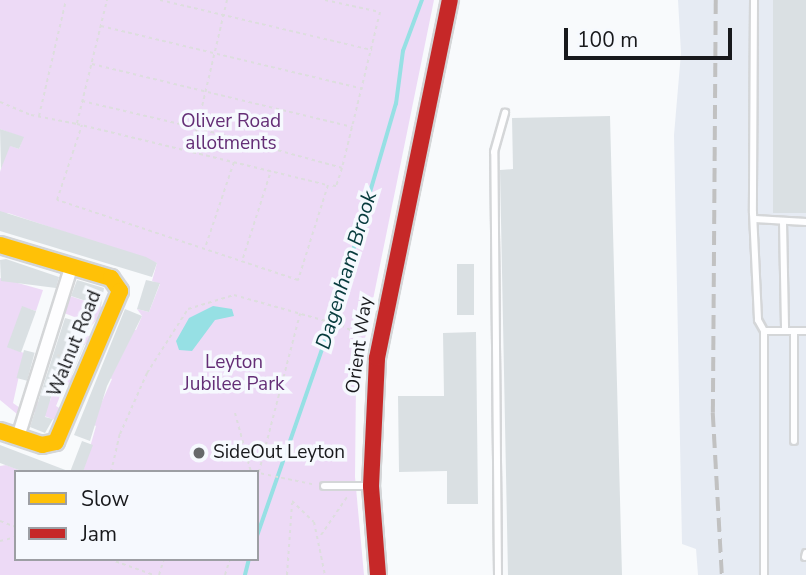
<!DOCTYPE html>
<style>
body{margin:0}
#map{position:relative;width:806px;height:575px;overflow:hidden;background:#f8fafc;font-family:"Nunito Sans",sans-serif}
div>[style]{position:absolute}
.built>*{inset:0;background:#e6ebf3}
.green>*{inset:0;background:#eddaf6}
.water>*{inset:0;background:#96e0e4}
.stream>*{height:3.5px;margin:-1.75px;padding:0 1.75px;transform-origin:1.75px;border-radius:1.75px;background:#96e0e4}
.building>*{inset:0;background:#dae0e3;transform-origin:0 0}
.path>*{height:2px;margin-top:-1px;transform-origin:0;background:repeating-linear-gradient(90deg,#dddede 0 3.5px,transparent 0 7px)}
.roads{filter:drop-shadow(2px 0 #d4d6d8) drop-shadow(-2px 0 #d4d6d8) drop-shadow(0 2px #d4d6d8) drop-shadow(0 -2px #d4d6d8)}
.lane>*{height:6px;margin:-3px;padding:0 3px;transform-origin:3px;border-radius:3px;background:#fefeff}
.street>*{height:12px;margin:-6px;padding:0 6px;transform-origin:6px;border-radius:6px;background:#fefeff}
.slow>*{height:16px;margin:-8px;padding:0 8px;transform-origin:8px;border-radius:8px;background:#ffc107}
.jam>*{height:16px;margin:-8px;padding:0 8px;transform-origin:8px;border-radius:8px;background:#c62828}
.rail>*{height:3.5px;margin-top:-1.75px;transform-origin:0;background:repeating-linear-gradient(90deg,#c1c1c1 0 14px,transparent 0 21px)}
.dots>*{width:19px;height:19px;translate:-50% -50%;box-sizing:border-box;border:4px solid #f6f9fe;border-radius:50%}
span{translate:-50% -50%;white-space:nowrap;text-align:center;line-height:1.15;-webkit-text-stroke:7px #f6f9fe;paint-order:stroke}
.park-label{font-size:19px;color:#642e76}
.street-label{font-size:19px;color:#18191c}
.poi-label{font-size:19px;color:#18191c}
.left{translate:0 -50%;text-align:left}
.water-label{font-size:21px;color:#073b3d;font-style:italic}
.legend{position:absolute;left:14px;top:470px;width:245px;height:91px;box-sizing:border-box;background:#f6f9fe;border:2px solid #9d9fa4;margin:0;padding:9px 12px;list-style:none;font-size:21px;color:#18191c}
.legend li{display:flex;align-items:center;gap:14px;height:35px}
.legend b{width:35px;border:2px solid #9d9fa4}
.scale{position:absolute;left:564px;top:28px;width:168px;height:32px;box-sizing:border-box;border:4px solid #18191c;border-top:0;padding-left:9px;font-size:21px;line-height:24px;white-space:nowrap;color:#18191c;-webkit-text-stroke:5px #f6f9fe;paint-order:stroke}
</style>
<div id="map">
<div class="built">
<div style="clip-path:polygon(678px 0,806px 0,806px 575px,698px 575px,696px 549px,682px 544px,674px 135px,681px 53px)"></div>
</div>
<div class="green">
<div style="clip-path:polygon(0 0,434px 0,356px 383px,355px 477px,364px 575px,0 575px,0 466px,6px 465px,24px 472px,16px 472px,16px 559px,257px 559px,257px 472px,83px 472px,96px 426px,92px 424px,112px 379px,100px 374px,132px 329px,136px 330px,142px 316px,137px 309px,149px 312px,160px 284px,152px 281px,157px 263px,8px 213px,0 215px,0 172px,8px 145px,19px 149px,23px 138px,0 129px)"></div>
<div style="clip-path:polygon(0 278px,43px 290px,36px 311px,22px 307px,10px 348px,24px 353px,13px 403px,20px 408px,17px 414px,0 400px)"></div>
<div style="clip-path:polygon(70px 296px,106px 308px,85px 334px,92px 338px,92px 347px,79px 341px,66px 350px,77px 318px,64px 313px)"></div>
<div style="clip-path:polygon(63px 358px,66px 373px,79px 377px,72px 387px,65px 384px,56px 406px,61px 409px,58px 421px,33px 412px,37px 402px,50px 401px)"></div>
</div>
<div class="water">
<div style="clip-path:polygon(213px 306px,232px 309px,234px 316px,215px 320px,192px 351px,179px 350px,176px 341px,189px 318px)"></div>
</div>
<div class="stream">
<div style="left:257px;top:536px;width:237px;rotate:-70.8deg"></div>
<div style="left:335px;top:312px;width:217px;rotate:-73.7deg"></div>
<div style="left:396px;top:104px;width:53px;rotate:-82.5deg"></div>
<div style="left:403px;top:51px;width:54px;rotate:-69.6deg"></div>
<div style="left:245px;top:575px;width:16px;rotate:-76deg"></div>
</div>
<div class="building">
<div style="left:773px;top:0;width:33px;height:213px"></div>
<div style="clip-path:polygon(610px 116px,622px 575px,508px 575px,500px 170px,513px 169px,512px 118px)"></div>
<div style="clip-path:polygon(0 129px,24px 137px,19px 149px,10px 146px,1px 169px)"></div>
<div style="clip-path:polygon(0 211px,146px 257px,157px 263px,152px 277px,0 231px)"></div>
<div style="clip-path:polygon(6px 259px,59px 277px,56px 288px,1px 281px,0 260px)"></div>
<div style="left:457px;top:264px;width:17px;height:51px"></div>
<div style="clip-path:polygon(77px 280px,104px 288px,101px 306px,71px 296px)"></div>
<div style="clip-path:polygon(146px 280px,160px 283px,149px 312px,137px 309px)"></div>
<div style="left:22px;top:306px;width:15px;height:44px;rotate:20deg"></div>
<div style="clip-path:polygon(125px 309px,142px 316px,107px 386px,90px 441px,74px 435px)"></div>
<div style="clip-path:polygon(65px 318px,76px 321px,70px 337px,85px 344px,72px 375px,59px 371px,45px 417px,53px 419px,45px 433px,30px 427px)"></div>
<div style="clip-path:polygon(476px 332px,478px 504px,447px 504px,447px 471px,399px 472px,398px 396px,444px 396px,443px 333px)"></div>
<div style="left:24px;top:350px;width:11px;height:29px;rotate:15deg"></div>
<div style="clip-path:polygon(82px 441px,93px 445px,88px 458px,83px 472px,70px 472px)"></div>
<div style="clip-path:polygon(0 445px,68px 471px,68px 472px,24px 472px,0 463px)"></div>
</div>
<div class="path">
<div style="left:160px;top:0;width:218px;rotate:13.3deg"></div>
<div style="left:227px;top:0;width:131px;rotate:103.2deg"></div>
<div style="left:197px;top:128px;width:150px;rotate:15.4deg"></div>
<div style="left:325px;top:0;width:56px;rotate:12.3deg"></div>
<div style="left:380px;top:12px;width:161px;rotate:103.7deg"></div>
<div style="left:342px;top:168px;width:19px;rotate:108deg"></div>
<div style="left:336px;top:186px;width:7px;rotate:-172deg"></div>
<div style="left:101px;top:26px;width:269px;rotate:13.5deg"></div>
<div style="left:92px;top:64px;width:268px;rotate:13.6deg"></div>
<div style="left:82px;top:101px;width:118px;rotate:13.2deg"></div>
<div style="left:197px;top:128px;width:24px;rotate:107deg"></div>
<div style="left:0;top:102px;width:34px;rotate:23deg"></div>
<div style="left:31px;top:115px;width:47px;rotate:11.1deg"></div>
<div style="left:77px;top:124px;width:258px;rotate:13.7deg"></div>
<div style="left:328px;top:185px;width:100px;rotate:107.5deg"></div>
<div style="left:298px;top:280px;width:254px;rotate:-161.6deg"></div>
<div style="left:57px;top:200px;width:79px;rotate:-71.6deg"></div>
<div style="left:39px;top:116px;width:119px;rotate:-76.9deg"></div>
<div style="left:77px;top:123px;width:127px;rotate:-76.3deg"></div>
<div style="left:206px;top:245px;width:88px;rotate:-71.4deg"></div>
<div style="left:243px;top:258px;width:91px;rotate:-72.2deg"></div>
<div style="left:341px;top:325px;width:15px;rotate:28deg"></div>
<div style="left:354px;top:332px;width:30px;rotate:76deg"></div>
<div style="left:57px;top:355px;width:19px;rotate:16deg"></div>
<div style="left:235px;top:413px;width:61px;rotate:74.8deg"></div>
<div style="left:111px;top:472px;width:39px;rotate:-77deg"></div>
<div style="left:120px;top:434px;width:67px;rotate:-66.1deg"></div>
<div style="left:147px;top:373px;width:76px;rotate:-57.4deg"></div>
<div style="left:188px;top:309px;width:48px;rotate:-16.9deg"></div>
<div style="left:234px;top:295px;width:110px;rotate:15.8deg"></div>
<div style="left:254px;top:472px;width:63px;rotate:11.8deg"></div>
<div style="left:257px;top:479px;width:171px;rotate:-75.4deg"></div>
<div style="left:292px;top:501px;width:30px;rotate:44deg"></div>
<div style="left:314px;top:522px;width:54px;rotate:78.3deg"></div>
<div style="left:0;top:521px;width:17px;rotate:21deg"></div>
<div style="left:321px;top:535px;width:46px;rotate:-55.6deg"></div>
<div style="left:0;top:541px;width:16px;rotate:-14deg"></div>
<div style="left:109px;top:559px;width:48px;rotate:19.6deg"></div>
<div style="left:159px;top:575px;width:17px;rotate:-73deg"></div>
<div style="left:225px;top:575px;width:17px;rotate:-73deg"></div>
<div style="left:287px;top:575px;width:72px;rotate:-86deg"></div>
</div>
<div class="roads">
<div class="lane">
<div style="left:754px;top:0;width:213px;rotate:90.3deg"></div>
<div style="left:753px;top:213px;width:107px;rotate:87.3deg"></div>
<div style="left:758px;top:320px;width:13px;rotate:61deg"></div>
<div style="left:764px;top:331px;width:244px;rotate:90deg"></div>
<div style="left:755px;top:219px;width:51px;rotate:3.4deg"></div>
<div style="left:783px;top:222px;width:109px;rotate:88.9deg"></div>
<div style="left:764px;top:331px;width:42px"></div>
<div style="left:794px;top:331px;width:110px;rotate:90deg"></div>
<div style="left:324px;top:486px;width:47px"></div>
<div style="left:805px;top:557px;width:4px;rotate:-76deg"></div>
<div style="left:498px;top:575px;width:423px;rotate:-90.5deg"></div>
<div style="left:494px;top:152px;width:41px;rotate:-74.2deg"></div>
</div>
<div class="street">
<div style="left:18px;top:437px;width:180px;rotate:-72.6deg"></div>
</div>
<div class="slow">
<div style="left:0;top:245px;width:116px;rotate:16.6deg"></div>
<div style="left:111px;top:278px;width:16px;rotate:55deg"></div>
<div style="left:120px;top:291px;width:164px;rotate:113deg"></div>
<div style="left:56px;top:442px;width:14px;rotate:168deg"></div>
<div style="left:42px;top:445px;width:44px;rotate:-161.6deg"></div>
</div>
<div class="jam">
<div style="left:378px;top:575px;width:89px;rotate:-94.5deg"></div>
<div style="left:371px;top:486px;width:128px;rotate:-87.3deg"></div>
<div style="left:377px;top:358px;width:365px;rotate:-78.5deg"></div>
</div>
</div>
<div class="rail">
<div style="left:716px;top:0;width:413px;rotate:90.4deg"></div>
<div style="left:713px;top:413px;width:162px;rotate:86.8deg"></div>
</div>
<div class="dots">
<div style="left:199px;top:453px;background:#66686a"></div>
</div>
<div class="park-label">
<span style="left:231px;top:133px">Oliver Road<br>allotments</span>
<span style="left:234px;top:374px">Leyton<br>Jubilee Park</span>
</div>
<div class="street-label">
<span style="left:75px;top:344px;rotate:-68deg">Walnut Road</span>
<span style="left:360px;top:345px;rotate:-82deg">Orient Way</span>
</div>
<div class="poi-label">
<span class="left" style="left:213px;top:453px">SideOut Leyton</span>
</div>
<div class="water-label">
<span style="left:346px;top:270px;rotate:-73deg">Dagenham Brook</span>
</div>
<ul class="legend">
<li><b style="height:9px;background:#ffc107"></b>Slow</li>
<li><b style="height:9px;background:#c62828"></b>Jam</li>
</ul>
<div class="scale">100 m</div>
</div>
